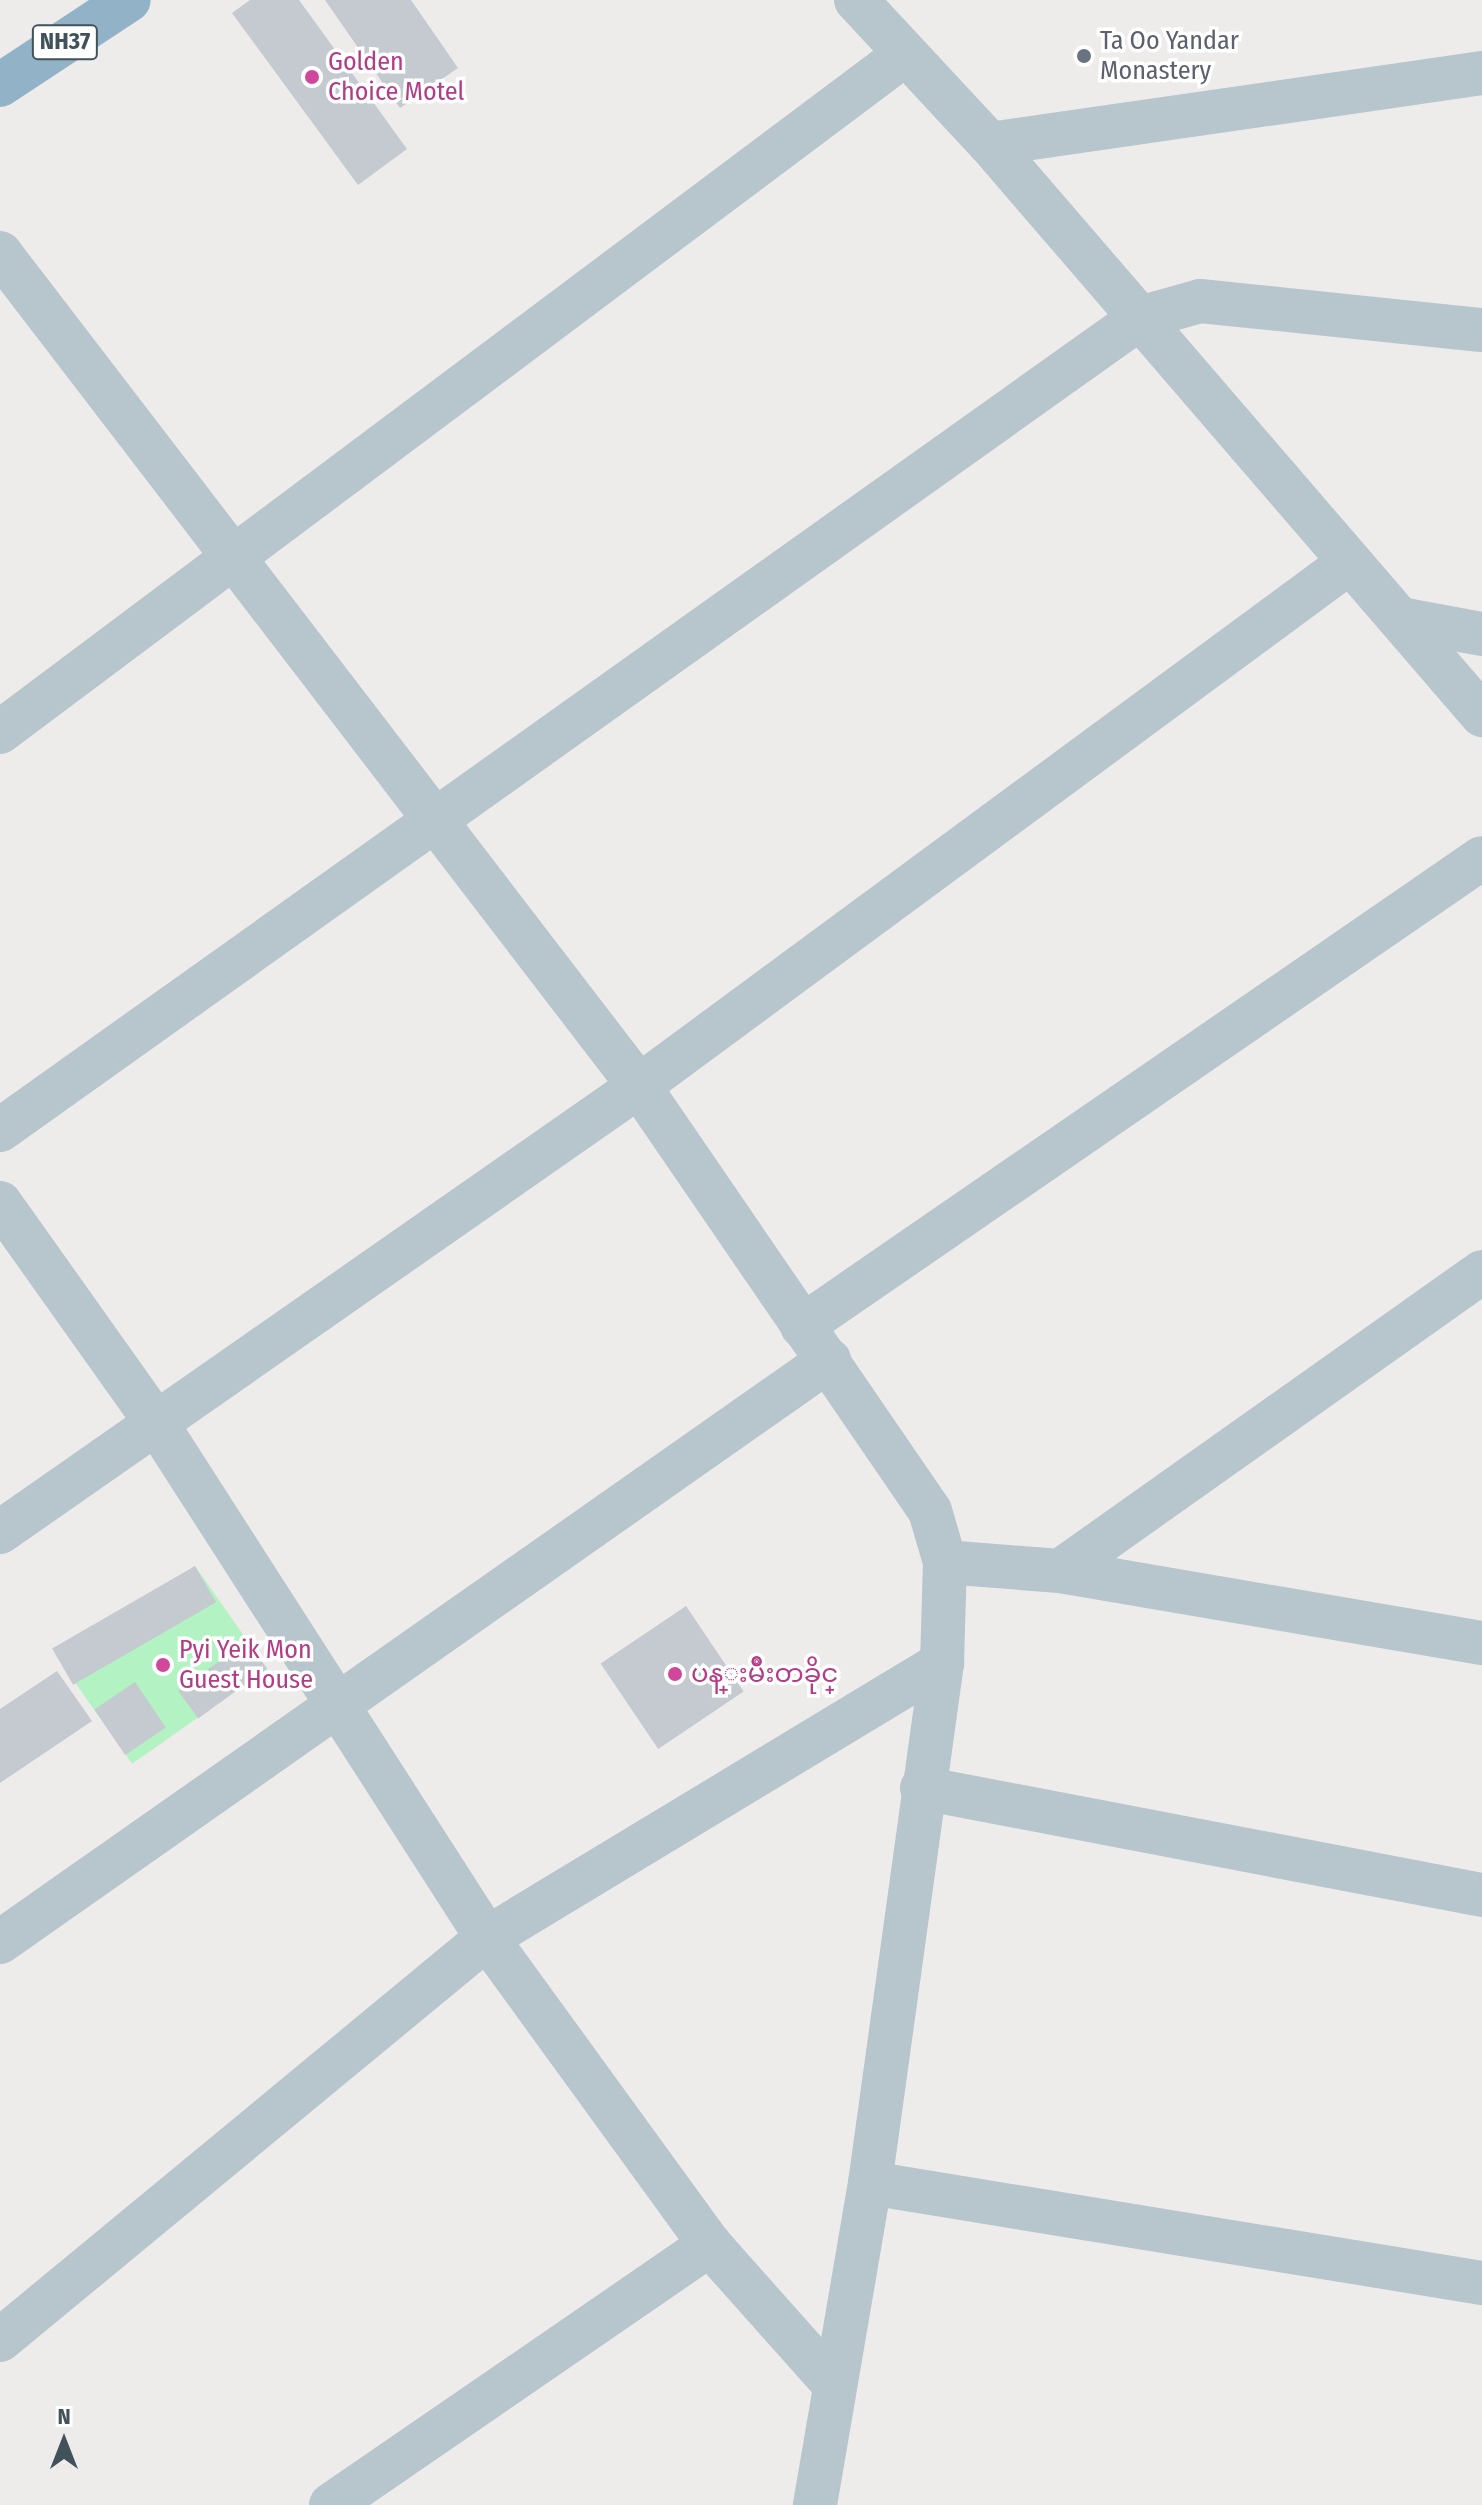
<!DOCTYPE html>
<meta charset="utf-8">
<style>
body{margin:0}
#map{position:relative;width:1482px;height:2505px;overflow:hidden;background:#eeebeb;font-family:"Fira Sans Condensed","Noto Sans Myanmar",sans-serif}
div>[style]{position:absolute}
.green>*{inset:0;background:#b3f2c3;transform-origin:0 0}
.building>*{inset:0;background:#c4cacf;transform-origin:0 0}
.minor>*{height:44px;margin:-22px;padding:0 22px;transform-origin:22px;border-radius:22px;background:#b7c6cc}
.trunk>*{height:44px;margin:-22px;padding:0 22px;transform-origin:22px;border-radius:22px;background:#92b3c7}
.dots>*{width:22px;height:22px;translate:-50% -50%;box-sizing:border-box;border:4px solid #fff;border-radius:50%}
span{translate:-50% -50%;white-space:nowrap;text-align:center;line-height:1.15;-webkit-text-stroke:7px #fff;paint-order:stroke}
.shield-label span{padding:2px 6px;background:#fff;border:2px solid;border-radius:6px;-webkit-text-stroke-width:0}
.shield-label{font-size:24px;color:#42525a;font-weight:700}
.worship-label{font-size:26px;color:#5b616d}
.left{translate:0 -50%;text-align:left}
.hotel-label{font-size:26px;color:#b23c85}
.north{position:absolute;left:24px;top:2401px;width:80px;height:80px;-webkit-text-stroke:6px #fff;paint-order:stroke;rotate:0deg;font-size:22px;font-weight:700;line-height:32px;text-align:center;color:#42525a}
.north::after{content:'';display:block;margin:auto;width:28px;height:36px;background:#42525a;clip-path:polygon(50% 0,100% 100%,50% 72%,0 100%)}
</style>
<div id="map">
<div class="green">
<div style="left:195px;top:1566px;width:126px;height:165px;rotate:55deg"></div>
</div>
<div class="building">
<div style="clip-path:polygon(250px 0,299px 0,407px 149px,358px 185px,232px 13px)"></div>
<div style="clip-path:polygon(325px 0,411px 0,458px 68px,400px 108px)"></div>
<div style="left:195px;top:1566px;width:42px;height:165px;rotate:60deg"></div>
<div style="left:686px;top:1606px;width:103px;height:103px;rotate:56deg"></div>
<div style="left:247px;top:1641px;width:34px;height:85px;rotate:54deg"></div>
<div style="clip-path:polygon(57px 1671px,92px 1721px,0 1783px,0 1709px)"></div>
<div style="left:135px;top:1682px;width:55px;height:49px;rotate:56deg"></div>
</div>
<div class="minor">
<div style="left:856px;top:0;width:197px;rotate:47.1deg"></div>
<div style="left:990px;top:144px;width:754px;rotate:49.25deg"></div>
<div style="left:990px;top:144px;width:497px;rotate:-8.2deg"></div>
<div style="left:0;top:253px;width:1050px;rotate:52.51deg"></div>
<div style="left:639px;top:1086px;width:515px;rotate:55.6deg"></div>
<div style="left:930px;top:1511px;width:53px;rotate:73.6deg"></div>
<div style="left:945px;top:1562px;width:101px;rotate:91.7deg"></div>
<div style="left:942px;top:1663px;width:525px;rotate:97.88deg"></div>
<div style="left:870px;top:2183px;width:327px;rotate:99.7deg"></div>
<div style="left:1400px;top:619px;width:83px;rotate:10.4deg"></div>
<div style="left:0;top:732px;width:1128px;rotate:-36.82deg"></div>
<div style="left:0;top:1130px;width:1400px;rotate:-35.46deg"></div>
<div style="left:1140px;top:318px;width:62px;rotate:-15.8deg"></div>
<div style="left:1200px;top:301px;width:283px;rotate:5.9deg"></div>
<div style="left:0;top:1203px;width:267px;rotate:54.6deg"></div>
<div style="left:155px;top:1421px;width:614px;rotate:57.29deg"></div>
<div style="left:487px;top:1938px;width:379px;rotate:54deg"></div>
<div style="left:710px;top:2245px;width:186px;rotate:48.3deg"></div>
<div style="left:802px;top:1326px;width:825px;rotate:-34.54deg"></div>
<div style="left:0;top:1532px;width:779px;rotate:-34.91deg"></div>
<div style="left:639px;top:1086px;width:883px;rotate:-36.39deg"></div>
<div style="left:945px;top:1562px;width:115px;rotate:4.5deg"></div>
<div style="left:1060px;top:1571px;width:428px;rotate:9.7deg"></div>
<div style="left:1060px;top:1571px;width:517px;rotate:-35.32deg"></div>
<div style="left:922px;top:1788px;width:570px;rotate:10.82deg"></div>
<div style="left:0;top:1942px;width:1013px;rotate:-35.07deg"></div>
<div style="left:870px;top:2183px;width:620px;rotate:9.28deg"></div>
<div style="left:0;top:2340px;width:631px;rotate:-39.54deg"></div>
<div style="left:487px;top:1938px;width:532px;rotate:-31.15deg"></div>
<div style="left:331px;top:2505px;width:460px;rotate:-34.5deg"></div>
</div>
<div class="trunk">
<div style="left:0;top:85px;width:154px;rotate:-33.4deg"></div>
</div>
<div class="dots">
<div style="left:1084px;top:56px;background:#6b7280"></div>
<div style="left:312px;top:77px;background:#d1479c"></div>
<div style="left:163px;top:1665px;background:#d1479c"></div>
<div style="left:675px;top:1674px;background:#d1479c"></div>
</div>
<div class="shield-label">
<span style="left:65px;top:42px">NH37</span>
</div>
<div class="worship-label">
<span class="left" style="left:1100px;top:56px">Ta Oo Yandar<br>Monastery</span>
</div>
<div class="hotel-label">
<span class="left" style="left:328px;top:77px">Golden<br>Choice Motel</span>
<span class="left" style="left:179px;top:1665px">Pyi Yeik Mon<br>Guest House</span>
<span class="left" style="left:691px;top:1674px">ပန္းမ်ိဳးတခိုင္</span>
</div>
<div class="north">N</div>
</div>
